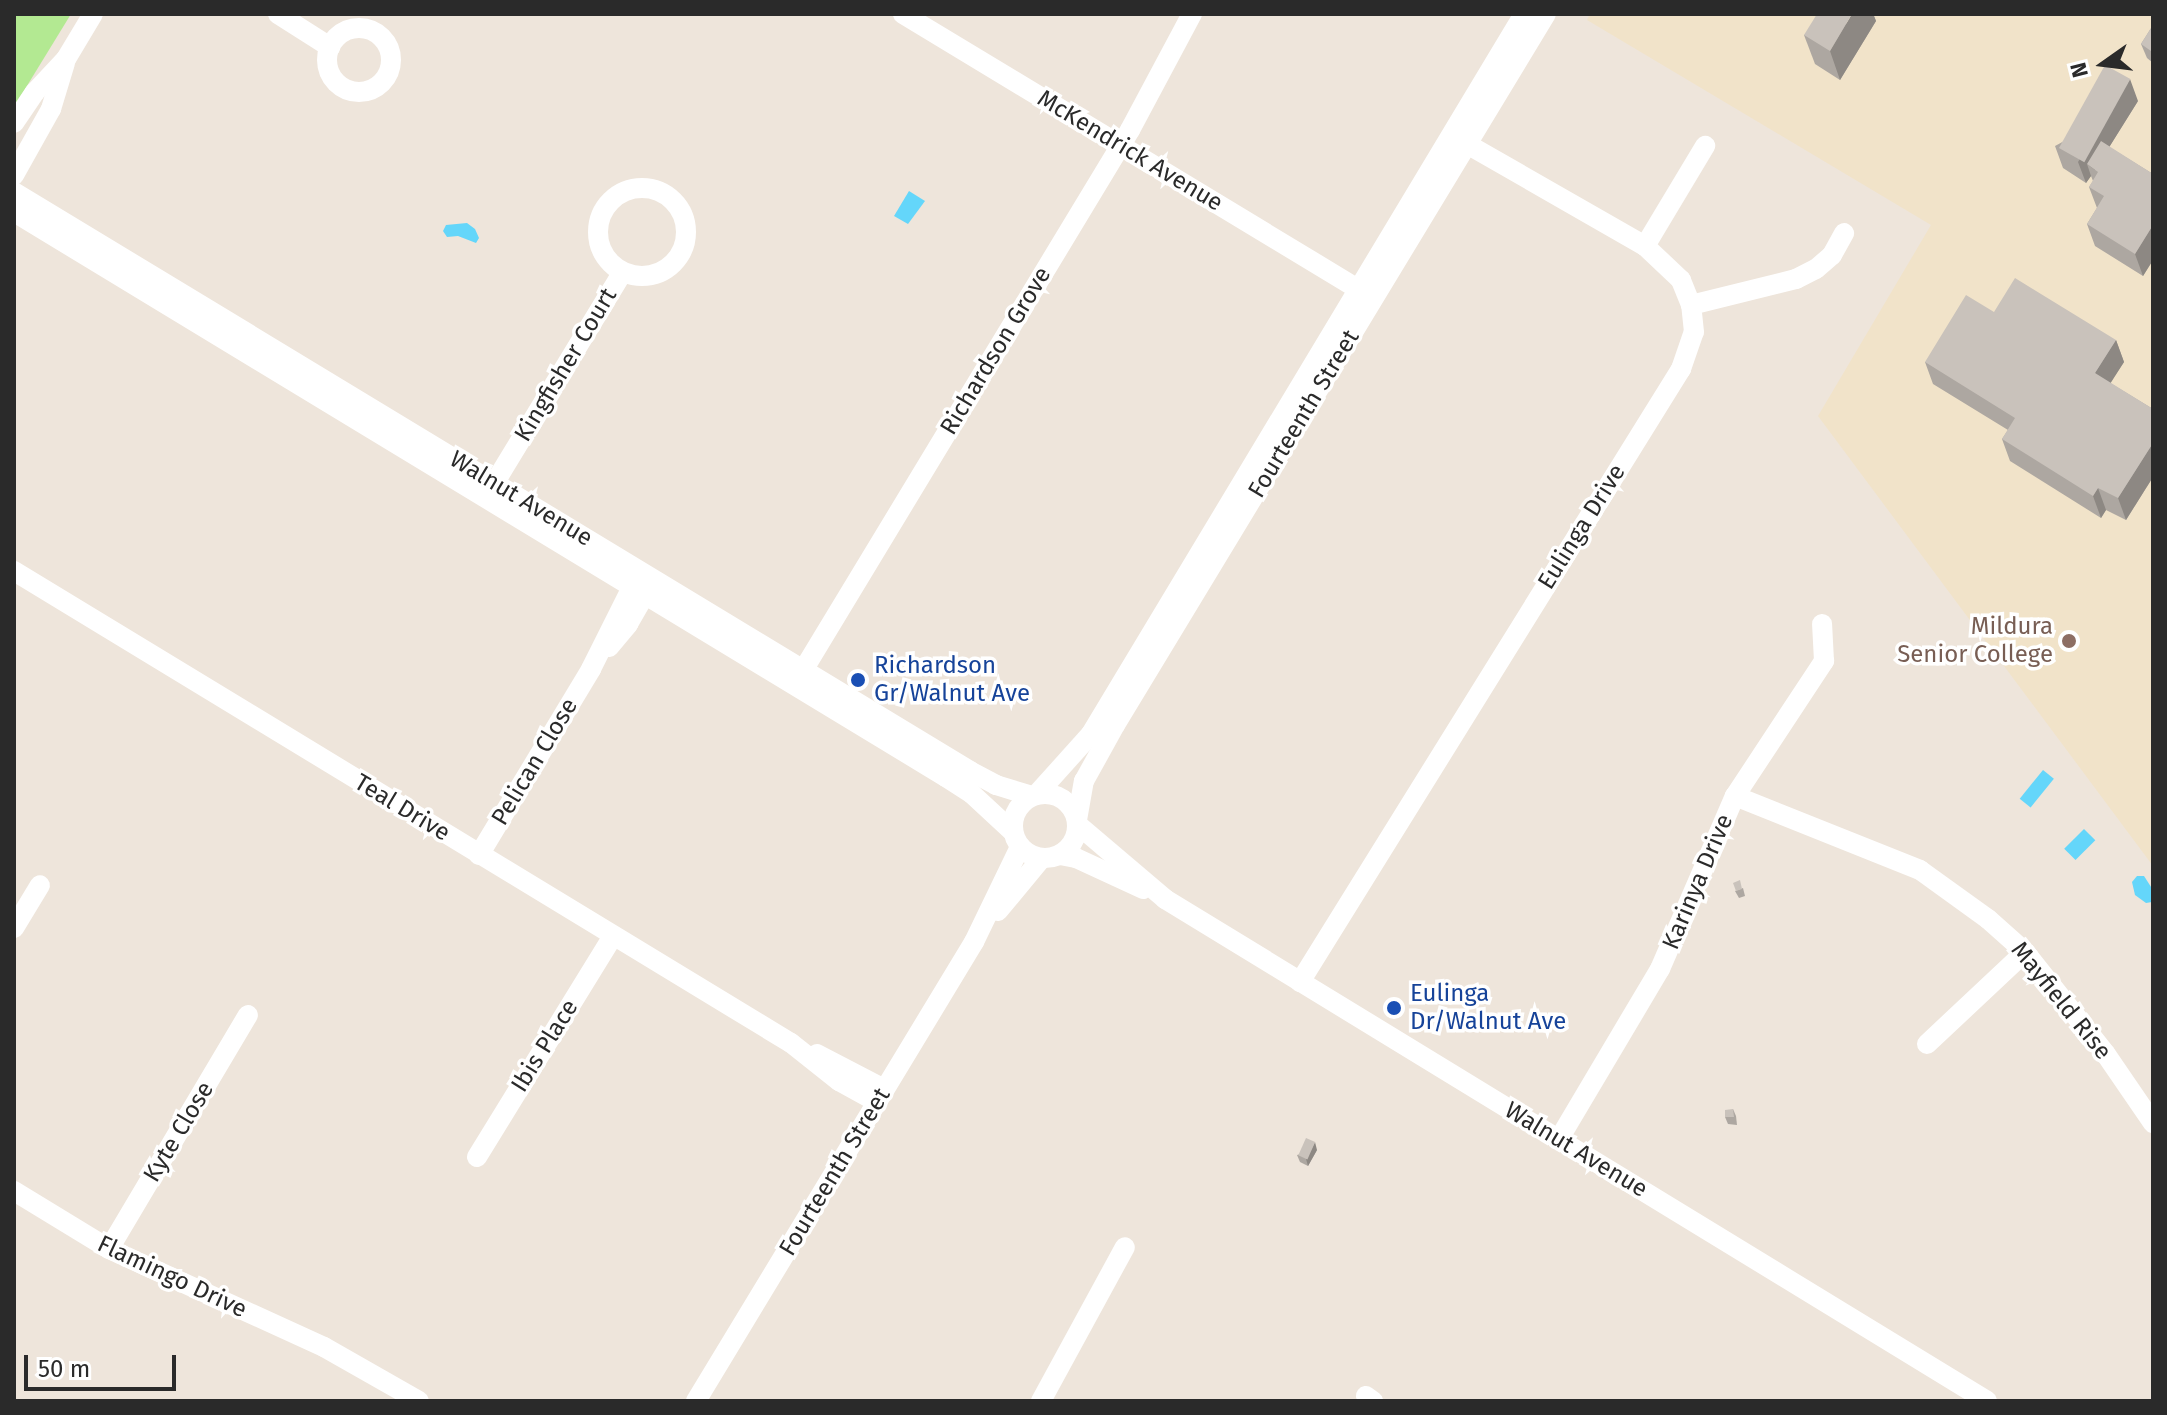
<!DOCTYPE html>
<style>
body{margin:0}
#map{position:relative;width:2167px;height:1415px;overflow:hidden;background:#eee5db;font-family:"Fira Sans",sans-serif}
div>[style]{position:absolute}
.education>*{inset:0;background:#f1e3c9}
.green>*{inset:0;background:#b3e992}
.water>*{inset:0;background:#64d6fa;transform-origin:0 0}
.minor>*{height:20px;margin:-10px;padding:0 10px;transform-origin:10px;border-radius:10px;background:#fff}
.minor>.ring{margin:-10px;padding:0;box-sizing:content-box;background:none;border:20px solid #fff;border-radius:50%}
.wall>*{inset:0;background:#ada7a1}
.shaded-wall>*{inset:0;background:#8d8883}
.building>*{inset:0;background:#c9c2bb;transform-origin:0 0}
.dots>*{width:22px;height:22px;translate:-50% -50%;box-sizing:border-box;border:4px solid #fff;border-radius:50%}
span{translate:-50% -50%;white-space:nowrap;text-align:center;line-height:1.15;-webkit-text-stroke:7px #fff;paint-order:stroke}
.street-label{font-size:24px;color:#2a2a2a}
.education-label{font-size:24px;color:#785e54}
.right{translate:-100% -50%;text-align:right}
.transit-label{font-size:24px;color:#164399}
.left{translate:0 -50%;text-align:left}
.frame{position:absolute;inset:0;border:16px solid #2a2a2a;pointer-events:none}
.north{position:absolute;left:2063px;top:24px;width:80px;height:80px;-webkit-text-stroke:6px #fff;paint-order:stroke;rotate:256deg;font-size:22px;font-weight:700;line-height:32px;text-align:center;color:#2a2a2a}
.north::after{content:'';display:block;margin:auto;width:28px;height:36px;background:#2a2a2a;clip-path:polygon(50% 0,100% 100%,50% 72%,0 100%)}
.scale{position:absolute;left:24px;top:1355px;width:152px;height:36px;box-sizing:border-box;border:4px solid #2a2a2a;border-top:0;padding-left:10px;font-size:24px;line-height:28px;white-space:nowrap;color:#2a2a2a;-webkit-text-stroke:6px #fff;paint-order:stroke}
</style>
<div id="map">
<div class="education">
<div style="clip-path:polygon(1590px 14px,2153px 14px,2153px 866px,1818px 416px,1931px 225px,1587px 20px)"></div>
</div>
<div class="green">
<div style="clip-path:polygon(14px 14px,71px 14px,14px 107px)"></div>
</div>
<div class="water">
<div style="clip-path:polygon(909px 191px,925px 201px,908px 224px,894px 216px)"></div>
<div style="clip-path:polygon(467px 223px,475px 229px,479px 238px,476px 243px,458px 236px,447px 237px,443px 231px,446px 225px)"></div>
<div style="left:2043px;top:770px;width:14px;height:37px;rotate:39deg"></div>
<div style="left:2084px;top:829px;width:16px;height:28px;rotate:45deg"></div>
<div style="clip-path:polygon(2137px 876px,2144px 876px,2153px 890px,2152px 902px,2146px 903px,2135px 895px,2132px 882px)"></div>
</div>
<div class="minor">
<div style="left:278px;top:14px;width:62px;rotate:32.4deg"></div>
<div style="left:903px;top:14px;width:532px;rotate:31.15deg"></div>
<div class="ring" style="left:327px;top:28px;width:44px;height:44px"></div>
<div style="left:14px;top:123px;width:37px;rotate:-56deg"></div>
<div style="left:35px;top:92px;width:45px;rotate:-46.8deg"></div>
<div style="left:66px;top:59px;width:52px;rotate:-59deg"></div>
<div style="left:14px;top:175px;width:76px;rotate:-60.7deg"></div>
<div style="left:51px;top:109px;width:48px;rotate:-73.1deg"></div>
<div class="ring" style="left:598px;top:188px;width:68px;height:68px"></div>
<div style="left:14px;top:192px;width:1118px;rotate:31.2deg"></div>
<div style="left:970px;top:771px;width:30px;rotate:28deg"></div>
<div style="left:996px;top:785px;width:38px;rotate:17deg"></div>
<div style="left:14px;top:212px;width:1090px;rotate:31.23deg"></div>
<div style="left:946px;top:777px;width:31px;rotate:33deg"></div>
<div style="left:972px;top:794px;width:54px;rotate:42.8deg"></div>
<div style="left:1645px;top:246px;width:117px;rotate:-59deg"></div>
<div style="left:1691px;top:305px;width:108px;rotate:-13.9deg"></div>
<div style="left:1796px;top:279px;width:22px;rotate:-27deg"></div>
<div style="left:1816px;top:269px;width:21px;rotate:-41deg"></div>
<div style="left:1832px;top:255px;width:25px;rotate:-61deg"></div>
<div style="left:489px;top:492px;width:256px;rotate:-58.7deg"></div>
<div style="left:14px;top:571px;width:909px;rotate:31.28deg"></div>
<div style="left:791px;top:1043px;width:61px;rotate:38.4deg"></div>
<div style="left:839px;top:1081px;width:43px;rotate:28.9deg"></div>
<div style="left:609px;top:647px;width:30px;rotate:-50deg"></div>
<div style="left:628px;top:624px;width:34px;rotate:-60deg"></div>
<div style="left:645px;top:595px;width:12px;rotate:-81deg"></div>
<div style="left:796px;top:682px;width:645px;rotate:-58.82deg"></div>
<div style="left:1130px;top:130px;width:132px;rotate:-61.9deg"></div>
<div class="ring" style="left:1013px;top:794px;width:44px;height:44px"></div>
<div style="left:1037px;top:794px;width:81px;rotate:-48deg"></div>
<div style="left:1091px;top:734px;width:840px;rotate:-58.98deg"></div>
<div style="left:1735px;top:796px;width:199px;rotate:21.8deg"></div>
<div style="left:1920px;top:870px;width:84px;rotate:35.8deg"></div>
<div style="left:1988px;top:919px;width:50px;rotate:41.7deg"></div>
<div style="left:2025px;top:952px;width:129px;rotate:51.6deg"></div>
<div style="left:2105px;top:1053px;width:85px;rotate:55.6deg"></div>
<div style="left:1077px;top:820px;width:40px;rotate:-80deg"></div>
<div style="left:1084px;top:781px;width:64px;rotate:-61deg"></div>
<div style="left:1115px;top:725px;width:831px;rotate:-58.78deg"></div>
<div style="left:1077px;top:824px;width:116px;rotate:40.4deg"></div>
<div style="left:1165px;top:899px;width:963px;rotate:31.41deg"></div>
<div style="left:479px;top:855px;width:217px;rotate:-58.9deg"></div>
<div style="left:591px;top:669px;width:92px;rotate:-63.4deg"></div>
<div style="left:632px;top:587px;width:11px;rotate:-38deg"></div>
<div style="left:1060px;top:855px;width:16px;rotate:11deg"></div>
<div style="left:1076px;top:858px;width:74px;rotate:24.8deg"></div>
<div style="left:998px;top:911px;width:67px;rotate:-50.4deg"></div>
<div style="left:14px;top:928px;width:50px;rotate:-58.8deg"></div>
<div style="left:1300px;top:982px;width:722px;rotate:-58.14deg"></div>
<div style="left:1681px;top:369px;width:39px;rotate:-71deg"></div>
<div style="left:1694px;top:332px;width:27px;rotate:-96deg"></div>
<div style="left:1691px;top:305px;width:27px;rotate:-112deg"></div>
<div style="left:1681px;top:280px;width:50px;rotate:-136.6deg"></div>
<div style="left:1645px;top:246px;width:205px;rotate:-150.2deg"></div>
<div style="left:1927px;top:1044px;width:134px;rotate:-43.2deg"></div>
<div style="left:817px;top:1054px;width:76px;rotate:27.6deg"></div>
<div style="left:1559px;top:1139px;width:198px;rotate:-59.3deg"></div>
<div style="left:1660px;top:969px;width:189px;rotate:-66.6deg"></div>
<div style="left:1735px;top:796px;width:162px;rotate:-56.6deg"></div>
<div style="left:1824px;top:661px;width:37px;rotate:-93deg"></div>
<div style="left:477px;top:1157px;width:259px;rotate:-58.4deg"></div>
<div style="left:14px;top:1191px;width:111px;rotate:31.4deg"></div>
<div style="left:109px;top:1249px;width:236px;rotate:24.5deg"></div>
<div style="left:324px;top:1347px;width:109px;rotate:29.6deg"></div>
<div style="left:109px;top:1249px;width:272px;rotate:-59.3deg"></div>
<div style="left:1366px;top:1396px;width:9px;rotate:36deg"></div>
<div style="left:696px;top:1401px;width:537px;rotate:-58.8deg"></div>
<div style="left:974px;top:942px;width:106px;rotate:-64.2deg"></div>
<div style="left:1041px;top:1401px;width:175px;rotate:-61.4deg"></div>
</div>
<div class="wall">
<div style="clip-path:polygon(1874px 16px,1876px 21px,1840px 80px,1815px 64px,1804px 35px)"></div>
<div style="clip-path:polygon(2153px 25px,2153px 63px,2147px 58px,2141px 44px)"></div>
<div style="clip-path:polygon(2138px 101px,2109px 147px,2153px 174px,2153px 260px,2143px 276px,2095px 246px,2087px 224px,2097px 208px,2089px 187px,2093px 181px,2091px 176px,2086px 183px,2063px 168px,2055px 146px)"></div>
<div style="clip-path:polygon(2116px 340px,2124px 362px,2110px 383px,2153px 409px,2153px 477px,2126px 520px,2106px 510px,2101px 518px,2010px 461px,2002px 439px,2008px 430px,1933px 384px,1925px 362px)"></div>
<div style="clip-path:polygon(1743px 888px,1745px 896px,1739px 898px,1735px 891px)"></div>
<div style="clip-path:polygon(1733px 1109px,1736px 1116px,1737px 1125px,1728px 1124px,1725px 1117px)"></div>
<div style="clip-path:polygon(1317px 1150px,1308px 1166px,1300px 1162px,1297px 1155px)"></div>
</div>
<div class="shaded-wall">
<div style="clip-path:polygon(1852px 14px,1875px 14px,1874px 16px,1876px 21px,1840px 80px,1830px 51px)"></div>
<div style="clip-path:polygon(2130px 79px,2138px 101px,2095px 170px,2087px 164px,2091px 176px,2086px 183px,2078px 162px)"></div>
<div style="clip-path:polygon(2153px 225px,2153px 260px,2143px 276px,2135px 254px)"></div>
<div style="clip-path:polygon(2116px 340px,2124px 362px,2103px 395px,2095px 373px)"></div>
<div style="clip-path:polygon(2153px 443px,2153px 477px,2126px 520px,2118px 498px)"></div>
<div style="clip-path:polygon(2098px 488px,2106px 510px,2101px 518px,2093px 496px)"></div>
<div style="clip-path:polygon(1315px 1142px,1317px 1150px,1308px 1166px,1306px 1159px)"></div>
</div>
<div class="building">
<div style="clip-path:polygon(1817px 14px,1852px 14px,1830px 51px,1804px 35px)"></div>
<div style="clip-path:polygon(2153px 25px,2153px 48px,2151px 51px,2141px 44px)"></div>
<div style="left:2105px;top:65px;width:29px;height:95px;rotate:29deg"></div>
<div style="clip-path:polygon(2101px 141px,2153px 174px,2153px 225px,2135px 254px,2087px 224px,2104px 196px,2089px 187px,2098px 172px,2087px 164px)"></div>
<div style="clip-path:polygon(2015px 278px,2116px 340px,2095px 373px,2153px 409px,2153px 443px,2118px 498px,2098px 488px,2093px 496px,2002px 439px,2015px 418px,1925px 362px,1966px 295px,1994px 312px)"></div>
<div style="clip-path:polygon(1740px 880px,1742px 889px,1736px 891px,1733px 883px)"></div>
<div style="clip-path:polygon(1733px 1109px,1734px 1117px,1725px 1117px,1725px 1110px)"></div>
<div style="left:1306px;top:1138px;width:10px;height:19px;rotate:24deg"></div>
</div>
<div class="dots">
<div style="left:2069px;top:641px;background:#8d6e63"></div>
<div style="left:858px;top:680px;background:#1a4fb4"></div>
<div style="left:1394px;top:1008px;background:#1a4fb4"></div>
</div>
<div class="street-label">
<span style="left:1130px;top:151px;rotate:31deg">McKendrick Avenue</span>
<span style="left:996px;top:351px;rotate:-59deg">Richardson Grove</span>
<span style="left:566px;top:365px;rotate:-59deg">Kingfisher Court</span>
<span style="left:1304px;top:414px;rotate:-59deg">Fourteenth Street</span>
<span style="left:521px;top:499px;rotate:31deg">Walnut Avenue</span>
<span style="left:1582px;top:527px;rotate:-58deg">Eulinga Drive</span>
<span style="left:535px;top:762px;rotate:-59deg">Pelican Close</span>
<span style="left:402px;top:808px;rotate:31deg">Teal Drive</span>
<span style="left:1698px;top:882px;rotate:-67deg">Karinya Drive</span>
<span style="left:2061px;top:1001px;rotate:51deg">Mayfield Rise</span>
<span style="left:545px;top:1046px;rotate:-58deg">Ibis Place</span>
<span style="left:179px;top:1132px;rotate:-59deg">Kyte Close</span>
<span style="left:1576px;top:1150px;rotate:31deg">Walnut Avenue</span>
<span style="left:835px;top:1172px;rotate:-59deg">Fourteenth Street</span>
<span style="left:172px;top:1277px;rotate:25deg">Flamingo Drive</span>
</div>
<div class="education-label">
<span class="right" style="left:2053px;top:641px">Mildura<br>Senior College</span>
</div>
<div class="transit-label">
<span class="left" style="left:874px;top:680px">Richardson<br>Gr/Walnut Ave</span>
<span class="left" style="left:1410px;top:1008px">Eulinga<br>Dr/Walnut Ave</span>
</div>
<div class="frame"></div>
<div class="north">N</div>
<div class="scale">50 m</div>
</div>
